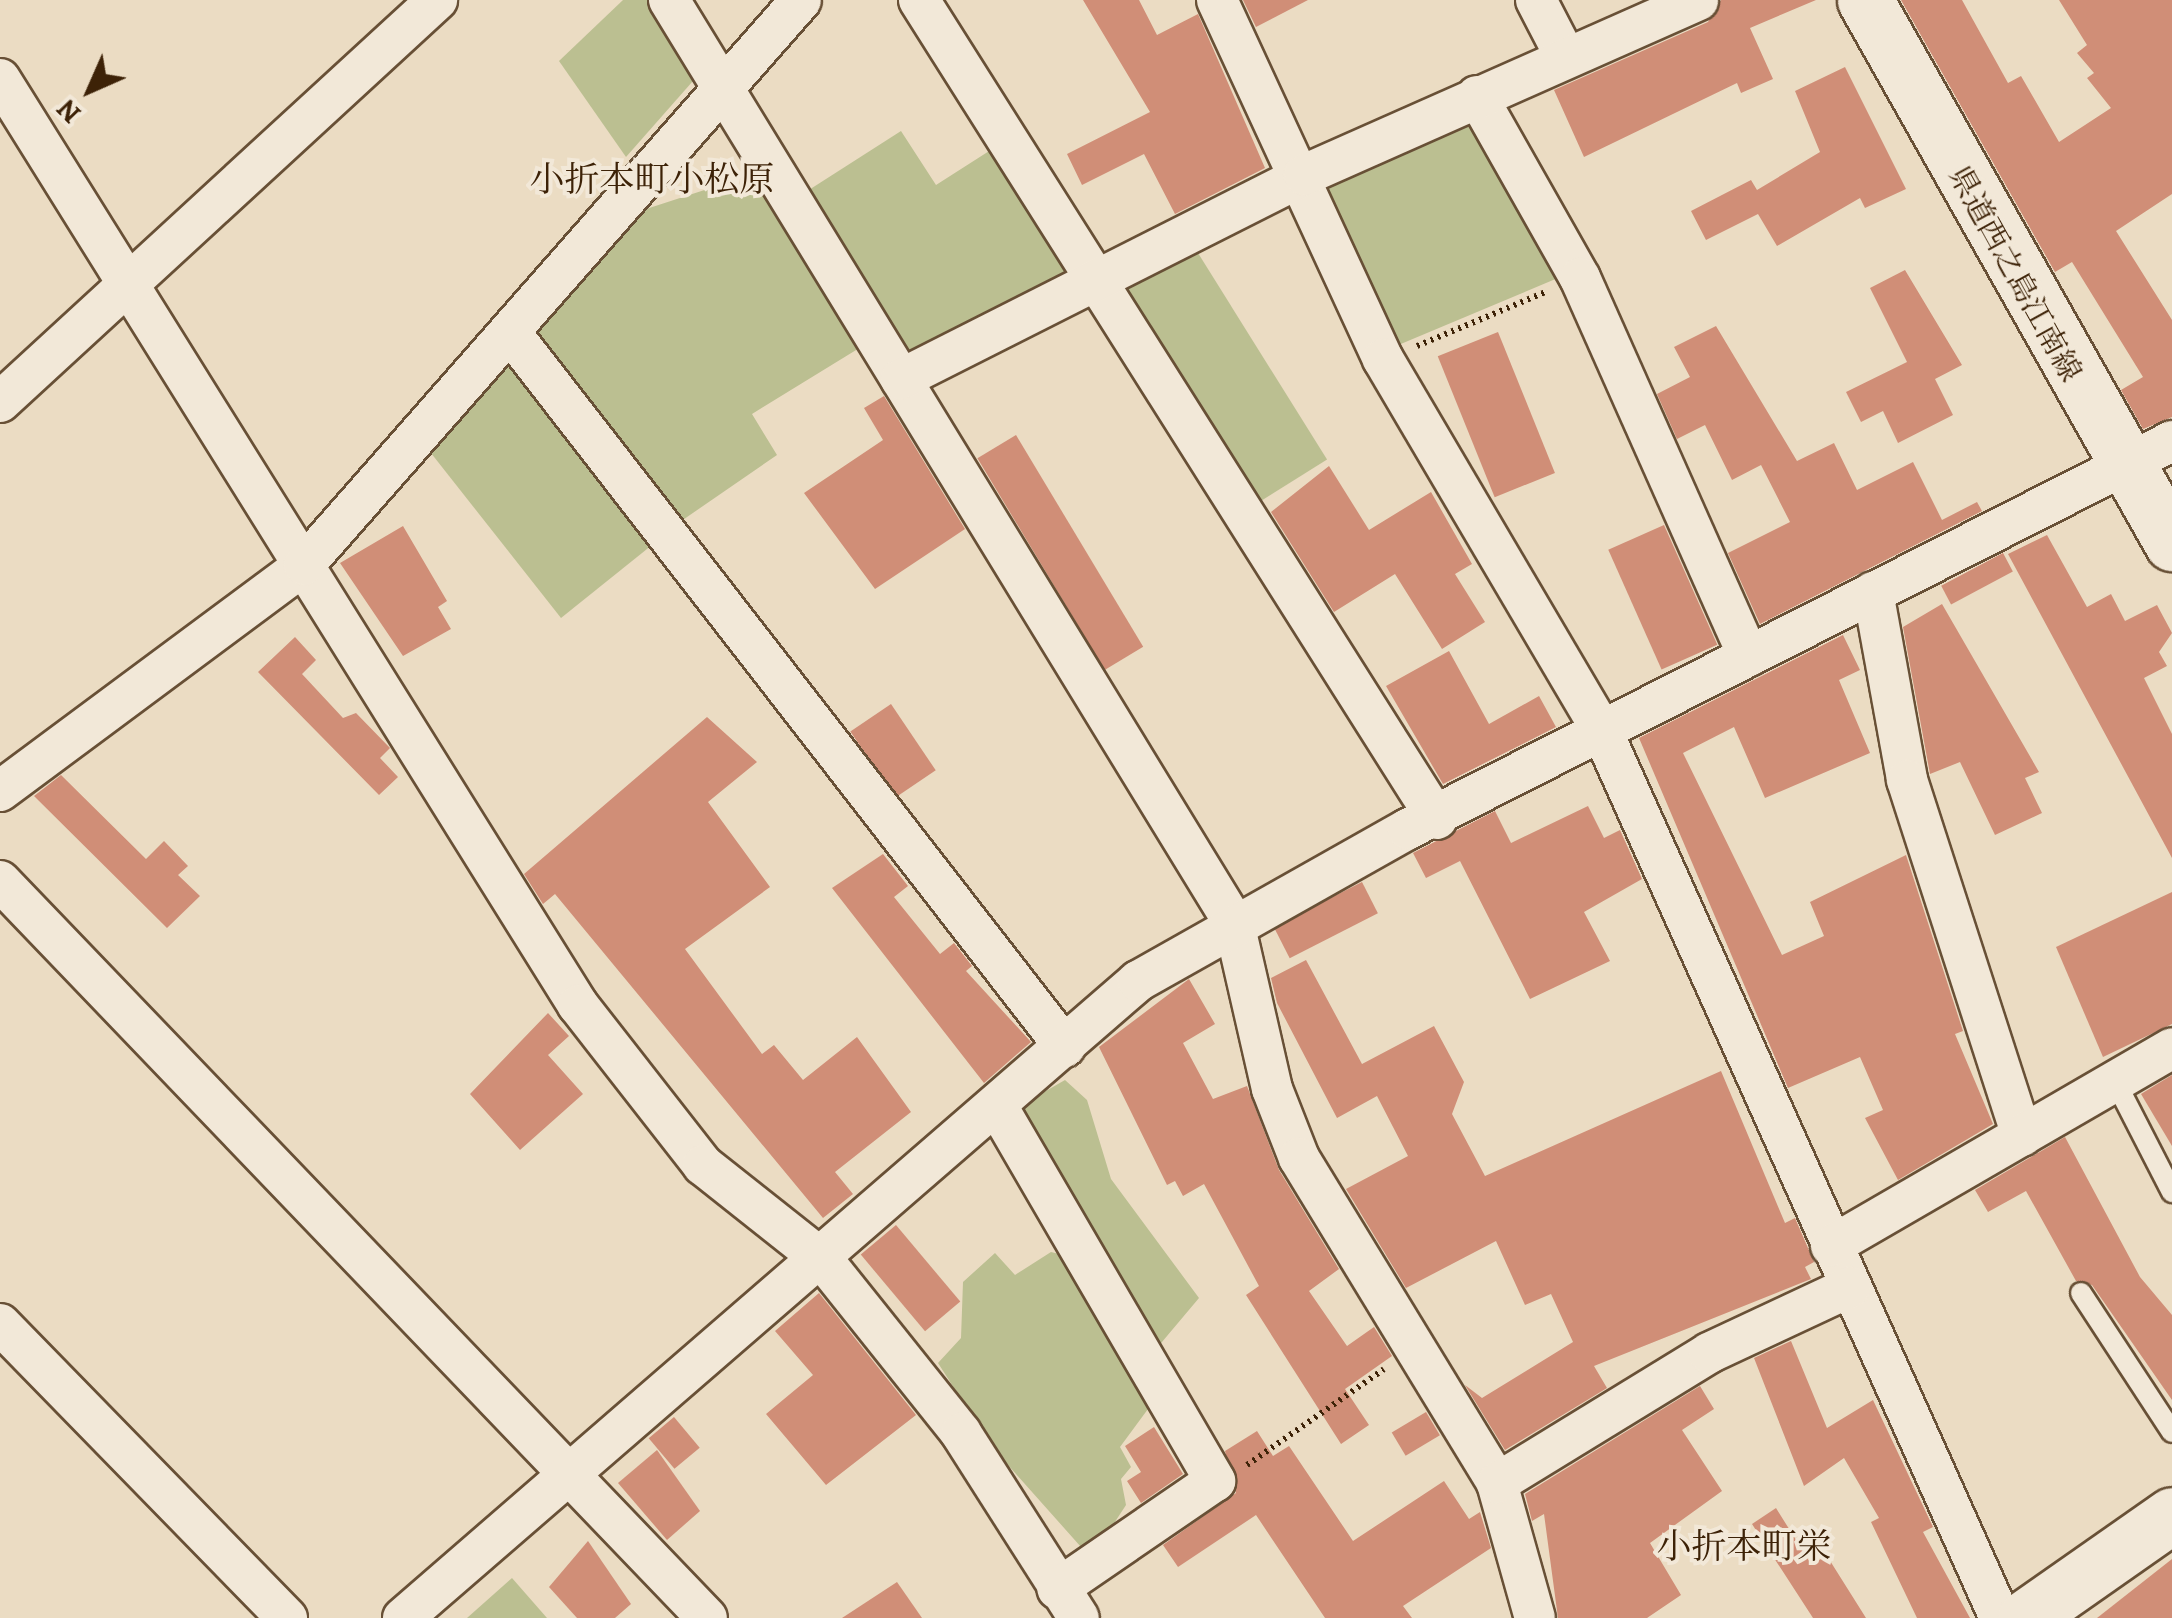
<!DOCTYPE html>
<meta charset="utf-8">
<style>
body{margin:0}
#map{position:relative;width:2172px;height:1618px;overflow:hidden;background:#ebdcc3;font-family:Alegreya,"Noto Serif JP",serif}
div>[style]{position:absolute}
.green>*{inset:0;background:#bbbf91;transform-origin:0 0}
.building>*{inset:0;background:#d08e77;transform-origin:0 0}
.path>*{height:6px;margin-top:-3px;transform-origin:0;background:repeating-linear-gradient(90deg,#3d2207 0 2.5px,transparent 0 7.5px)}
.roads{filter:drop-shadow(2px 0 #685036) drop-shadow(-2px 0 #685036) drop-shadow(0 2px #685036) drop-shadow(0 -2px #685036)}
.lane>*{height:20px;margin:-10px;padding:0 10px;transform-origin:10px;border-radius:10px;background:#f2e8d8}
.street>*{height:40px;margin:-20px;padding:0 20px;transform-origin:20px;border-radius:20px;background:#f2e8d8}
.secondary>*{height:55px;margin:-27.5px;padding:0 27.5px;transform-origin:27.5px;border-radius:27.5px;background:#f2e8d8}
span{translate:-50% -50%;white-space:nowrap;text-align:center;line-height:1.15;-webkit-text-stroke:8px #f2e8d8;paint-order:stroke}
.street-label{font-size:30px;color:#3d2207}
.quarter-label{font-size:35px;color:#3d2207}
.north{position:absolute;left:40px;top:40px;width:100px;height:100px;-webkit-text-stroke:8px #f2e8d8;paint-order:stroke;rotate:225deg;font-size:28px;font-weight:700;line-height:40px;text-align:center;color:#3d2207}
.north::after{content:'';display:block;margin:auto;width:35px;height:45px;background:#3d2207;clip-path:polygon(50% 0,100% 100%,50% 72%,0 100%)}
</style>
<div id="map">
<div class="green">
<div style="clip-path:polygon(623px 0,655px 0,700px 73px,626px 157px,559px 61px)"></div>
<div style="clip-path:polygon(1464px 115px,1481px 121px,1565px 275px,1396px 346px,1328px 191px,1334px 175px)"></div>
<div style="clip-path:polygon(901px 131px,936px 185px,997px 146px,1072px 264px,1068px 282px,914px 357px,899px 354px,801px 195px)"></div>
<div style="clip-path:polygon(726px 183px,766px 191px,861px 347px,752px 414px,777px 455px,674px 526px,534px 343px,535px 327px,637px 212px)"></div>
<div style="left:1193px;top:245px;width:253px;height:86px;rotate:58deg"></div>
<div style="clip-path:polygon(506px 362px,519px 364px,657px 541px,561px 618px,427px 448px)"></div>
<div style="clip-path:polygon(1065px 1080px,1087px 1100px,1111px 1179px,1199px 1298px,1151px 1355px,1018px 1107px)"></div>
<div style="clip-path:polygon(1051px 1252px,1067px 1256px,1143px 1384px,1148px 1409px,1120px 1447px,1131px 1467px,1121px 1479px,1126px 1505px,1109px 1531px,1081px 1547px,992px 1447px,938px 1363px,961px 1338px,963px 1282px,995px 1253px,1015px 1275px)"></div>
<div style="clip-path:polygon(512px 1578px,547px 1618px,467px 1618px)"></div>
</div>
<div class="building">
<div style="clip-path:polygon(1083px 0,1139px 0,1157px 35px,1198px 14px,1265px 168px,1175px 214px,1144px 154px,1082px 185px,1067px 154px,1150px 112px)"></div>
<div style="clip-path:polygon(1243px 0,1308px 0,1256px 27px)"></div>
<div style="clip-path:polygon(1721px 0,1816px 0,1750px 28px,1773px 79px,1741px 93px,1737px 83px,1584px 157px,1554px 90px,1708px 22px)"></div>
<div style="clip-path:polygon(1901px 0,1962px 0,2008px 83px,2021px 76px,2059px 142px,2111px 108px,2087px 78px,2094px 73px,2077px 53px,2087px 45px,2059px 0,2172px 0,2172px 194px,2116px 231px,2172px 320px,2172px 417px,2143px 429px,2121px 390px,2143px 377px,2072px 262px,2055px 272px)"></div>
<div style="clip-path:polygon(1845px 67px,1906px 189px,1865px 208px,1860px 198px,1777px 246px,1758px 214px,1706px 240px,1691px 211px,1751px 180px,1757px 190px,1820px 152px,1795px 91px)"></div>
<div style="clip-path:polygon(1905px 270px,1962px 365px,1935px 379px,1953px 415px,1898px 443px,1883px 411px,1861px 422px,1846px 392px,1907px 362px,1870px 288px)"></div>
<div style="clip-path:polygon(1716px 326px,1797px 461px,1834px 443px,1857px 490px,1913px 462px,1942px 520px,1977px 502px,1982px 511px,1760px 624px,1728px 553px,1790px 522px,1761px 465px,1732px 480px,1705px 425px,1677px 439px,1657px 394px,1690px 377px,1674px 347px)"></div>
<div style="left:1498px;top:332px;width:152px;height:65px;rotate:68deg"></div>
<div style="clip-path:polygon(884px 396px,965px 529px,875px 589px,804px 493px,883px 440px,864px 408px)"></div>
<div style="left:1016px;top:435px;width:247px;height:45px;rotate:59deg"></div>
<div style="clip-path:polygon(1329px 466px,1369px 530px,1431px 492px,1472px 564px,1455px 574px,1485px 622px,1442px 649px,1395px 574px,1334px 612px,1271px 512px)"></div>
<div style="left:1664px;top:525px;width:131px;height:61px;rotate:66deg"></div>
<div style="clip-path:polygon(403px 526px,447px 601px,438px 607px,451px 629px,403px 656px,340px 563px)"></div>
<div style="clip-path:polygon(2047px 535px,2087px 607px,2111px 594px,2125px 621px,2157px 605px,2172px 633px,2159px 652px,2167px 666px,2144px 678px,2172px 734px,2172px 858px,2008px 554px)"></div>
<div style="left:2003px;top:553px;width:21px;height:70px;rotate:62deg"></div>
<div style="clip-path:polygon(1942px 604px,2039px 772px,2025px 778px,2042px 813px,1995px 835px,1960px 762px,1930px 774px,1903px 627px)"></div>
<div style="clip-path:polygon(1843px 635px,1860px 670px,1839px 680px,1870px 753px,1765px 798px,1734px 727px,1683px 753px,1782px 955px,1824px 936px,1810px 902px,1906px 855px,1963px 1031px,1955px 1034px,1993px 1124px,1898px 1180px,1865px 1118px,1883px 1110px,1860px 1057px,1788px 1088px,1639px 738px)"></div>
<div style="clip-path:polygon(295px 637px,316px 660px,302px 674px,343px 718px,356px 713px,390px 748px,380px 758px,398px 777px,379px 795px,258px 672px)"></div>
<div style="clip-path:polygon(1449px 651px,1489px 724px,1539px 696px,1556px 727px,1443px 784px,1386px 686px)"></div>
<div style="left:891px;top:704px;width:80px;height:49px;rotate:56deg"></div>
<div style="clip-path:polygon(707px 717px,757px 762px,708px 802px,770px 887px,685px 949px,762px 1054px,774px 1045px,803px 1080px,857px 1037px,911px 1112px,835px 1172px,853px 1194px,823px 1218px,555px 894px,543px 904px,524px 874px)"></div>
<div style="clip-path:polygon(61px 775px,146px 859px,164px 841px,188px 866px,178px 875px,200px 896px,167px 928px,34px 796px)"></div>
<div style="clip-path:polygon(1588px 806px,1604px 838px,1620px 830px,1642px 879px,1584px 912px,1610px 961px,1530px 999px,1460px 861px,1426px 878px,1413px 853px,1495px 811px,1511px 843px)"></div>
<div style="clip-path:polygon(883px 854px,908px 886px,894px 897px,940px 954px,954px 943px,972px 966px,966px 971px,1031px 1042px,984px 1083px,832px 888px)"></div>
<div style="left:1362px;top:882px;width:35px;height:99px;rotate:63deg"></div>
<div style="clip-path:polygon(2172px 892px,2172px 1024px,2103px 1057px,2056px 947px)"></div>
<div style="clip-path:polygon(1306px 960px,1362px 1064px,1434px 1026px,1464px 1082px,1452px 1114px,1485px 1176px,1721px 1071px,1785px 1223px,1795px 1218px,1814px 1262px,1805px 1267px,1811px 1279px,1594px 1366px,1607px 1388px,1505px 1450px,1465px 1385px,1482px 1398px,1573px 1342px,1551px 1294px,1525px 1305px,1496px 1241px,1406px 1288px,1346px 1189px,1408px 1156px,1377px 1096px,1337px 1118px,1277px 1003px,1271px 978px)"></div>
<div style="clip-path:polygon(1189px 979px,1215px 1024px,1183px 1043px,1213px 1099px,1247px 1086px,1279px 1170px,1339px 1269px,1309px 1291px,1347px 1346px,1374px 1327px,1392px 1356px,1345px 1389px,1369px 1425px,1341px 1444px,1246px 1295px,1259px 1286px,1204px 1184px,1183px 1196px,1175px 1181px,1167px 1185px,1099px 1047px)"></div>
<div style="clip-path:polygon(548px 1013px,569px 1036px,548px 1055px,583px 1094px,520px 1150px,470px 1094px)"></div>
<div style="clip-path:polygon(2172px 1075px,2172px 1146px,2141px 1094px)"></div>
<div style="clip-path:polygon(2065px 1137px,2140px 1277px,2172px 1315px,2172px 1400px,2092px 1285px,2076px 1281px,2026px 1191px,1988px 1212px,1975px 1190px)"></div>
<div style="left:896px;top:1225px;width:100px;height:46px;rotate:50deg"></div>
<div style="clip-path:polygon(819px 1293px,916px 1415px,826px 1485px,766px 1414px,813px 1375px,775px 1331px)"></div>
<div style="clip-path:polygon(1791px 1341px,1827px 1428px,1873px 1400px,1933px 1527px,1923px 1532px,1970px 1618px,1917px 1618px,1871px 1522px,1879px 1518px,1844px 1458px,1804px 1486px,1754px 1358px)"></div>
<div style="clip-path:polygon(1700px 1386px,1714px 1409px,1682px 1430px,1722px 1491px,1650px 1543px,1681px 1595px,1647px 1618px,1558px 1618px,1544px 1514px,1532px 1521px,1525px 1494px)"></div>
<div style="left:1426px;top:1412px;width:27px;height:40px;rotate:59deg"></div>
<div style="left:674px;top:1417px;width:40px;height:33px;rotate:50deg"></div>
<div style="clip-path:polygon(1154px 1427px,1183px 1474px,1141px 1503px,1127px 1481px,1141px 1472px,1125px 1446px)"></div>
<div style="clip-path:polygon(1257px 1431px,1273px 1456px,1289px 1446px,1353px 1541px,1444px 1481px,1469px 1519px,1480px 1512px,1491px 1548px,1403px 1606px,1412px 1618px,1325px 1618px,1256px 1515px,1178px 1567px,1163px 1545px,1236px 1493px,1225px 1451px)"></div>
<div style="clip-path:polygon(657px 1450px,700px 1511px,667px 1540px,618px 1483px)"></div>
<div style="clip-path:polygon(1776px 1508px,1811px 1564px,1827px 1556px,1866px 1618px,1813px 1618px,1752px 1524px)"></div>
<div style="clip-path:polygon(588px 1541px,631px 1604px,615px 1618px,577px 1618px,549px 1587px)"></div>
<div style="clip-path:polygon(2172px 1559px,2172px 1618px,2097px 1618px)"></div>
<div style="clip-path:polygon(897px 1582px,922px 1618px,842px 1618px)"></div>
</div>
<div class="path">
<div style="left:1417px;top:346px;width:142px;rotate:-22.8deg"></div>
<div style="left:1247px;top:1465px;width:167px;rotate:-35deg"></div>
</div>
<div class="roads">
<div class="lane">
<div style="left:2115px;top:1081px;width:125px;rotate:62.8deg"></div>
<div style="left:2081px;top:1293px;width:166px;rotate:56.8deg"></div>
</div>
<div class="street">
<div style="left:669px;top:0;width:1082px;rotate:58.53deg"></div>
<div style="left:1234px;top:923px;width:170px;rotate:77.1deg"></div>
<div style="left:1272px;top:1089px;width:74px;rotate:68.6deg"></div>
<div style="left:1299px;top:1158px;width:381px;rotate:58.6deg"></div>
<div style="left:1497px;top:1483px;width:140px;rotate:74.3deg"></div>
<div style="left:919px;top:0;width:969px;rotate:57.69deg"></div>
<div style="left:1217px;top:0;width:396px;rotate:65.2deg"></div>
<div style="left:1383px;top:359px;width:432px;rotate:59.5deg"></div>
<div style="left:1602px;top:731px;width:972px;rotate:65.83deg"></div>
<div style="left:1536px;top:0;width:63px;rotate:62.6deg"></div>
<div style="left:0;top:79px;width:1092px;rotate:58.03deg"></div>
<div style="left:578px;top:1005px;width:203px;rotate:52deg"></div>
<div style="left:703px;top:1165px;width:153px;rotate:38.4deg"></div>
<div style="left:823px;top:1260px;width:221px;rotate:51.4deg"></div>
<div style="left:961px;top:1433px;width:219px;rotate:57.5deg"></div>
<div style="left:1477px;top:96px;width:209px;rotate:60.5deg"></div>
<div style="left:1580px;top:278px;width:414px;rotate:66deg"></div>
<div style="left:510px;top:332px;width:905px;rotate:52.18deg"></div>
<div style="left:901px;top:379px;width:452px;rotate:-26.8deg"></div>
<div style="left:1304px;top:175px;width:431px;rotate:-23.9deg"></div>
<div style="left:0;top:402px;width:594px;rotate:-42.61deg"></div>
<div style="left:1873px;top:592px;width:191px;rotate:79.7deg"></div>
<div style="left:1907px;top:780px;width:374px;rotate:72.1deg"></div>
<div style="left:0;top:791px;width:379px;rotate:-36.6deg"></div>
<div style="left:304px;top:565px;width:752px;rotate:-48.66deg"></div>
<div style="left:0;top:881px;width:1021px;rotate:46.19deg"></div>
<div style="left:997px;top:1106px;width:434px;rotate:59.8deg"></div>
<div style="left:1215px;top:1481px;width:191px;rotate:145.6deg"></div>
<div style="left:1831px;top:1246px;width:394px;rotate:-30.1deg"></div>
<div style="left:0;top:1324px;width:411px;rotate:45.7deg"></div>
<div style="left:1497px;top:1483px;width:249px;rotate:-31.5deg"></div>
<div style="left:1709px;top:1353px;width:156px;rotate:-25.1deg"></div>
<div style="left:403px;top:1618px;width:973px;rotate:-40.91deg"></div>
<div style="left:1138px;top:981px;width:310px;rotate:-29.4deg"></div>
<div style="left:1408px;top:829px;width:857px;rotate:-26.92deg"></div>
</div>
<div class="secondary">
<div style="left:1865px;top:0;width:624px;rotate:60.52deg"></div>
<div style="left:2025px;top:1618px;width:179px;rotate:-35deg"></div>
</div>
</div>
<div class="street-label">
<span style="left:2015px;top:274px;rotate:61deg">県道西之島江南線</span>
</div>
<div class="quarter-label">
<span style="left:652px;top:179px">小折本町小松原</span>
<span style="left:1744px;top:1546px">小折本町栄</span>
</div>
<div class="north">N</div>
</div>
